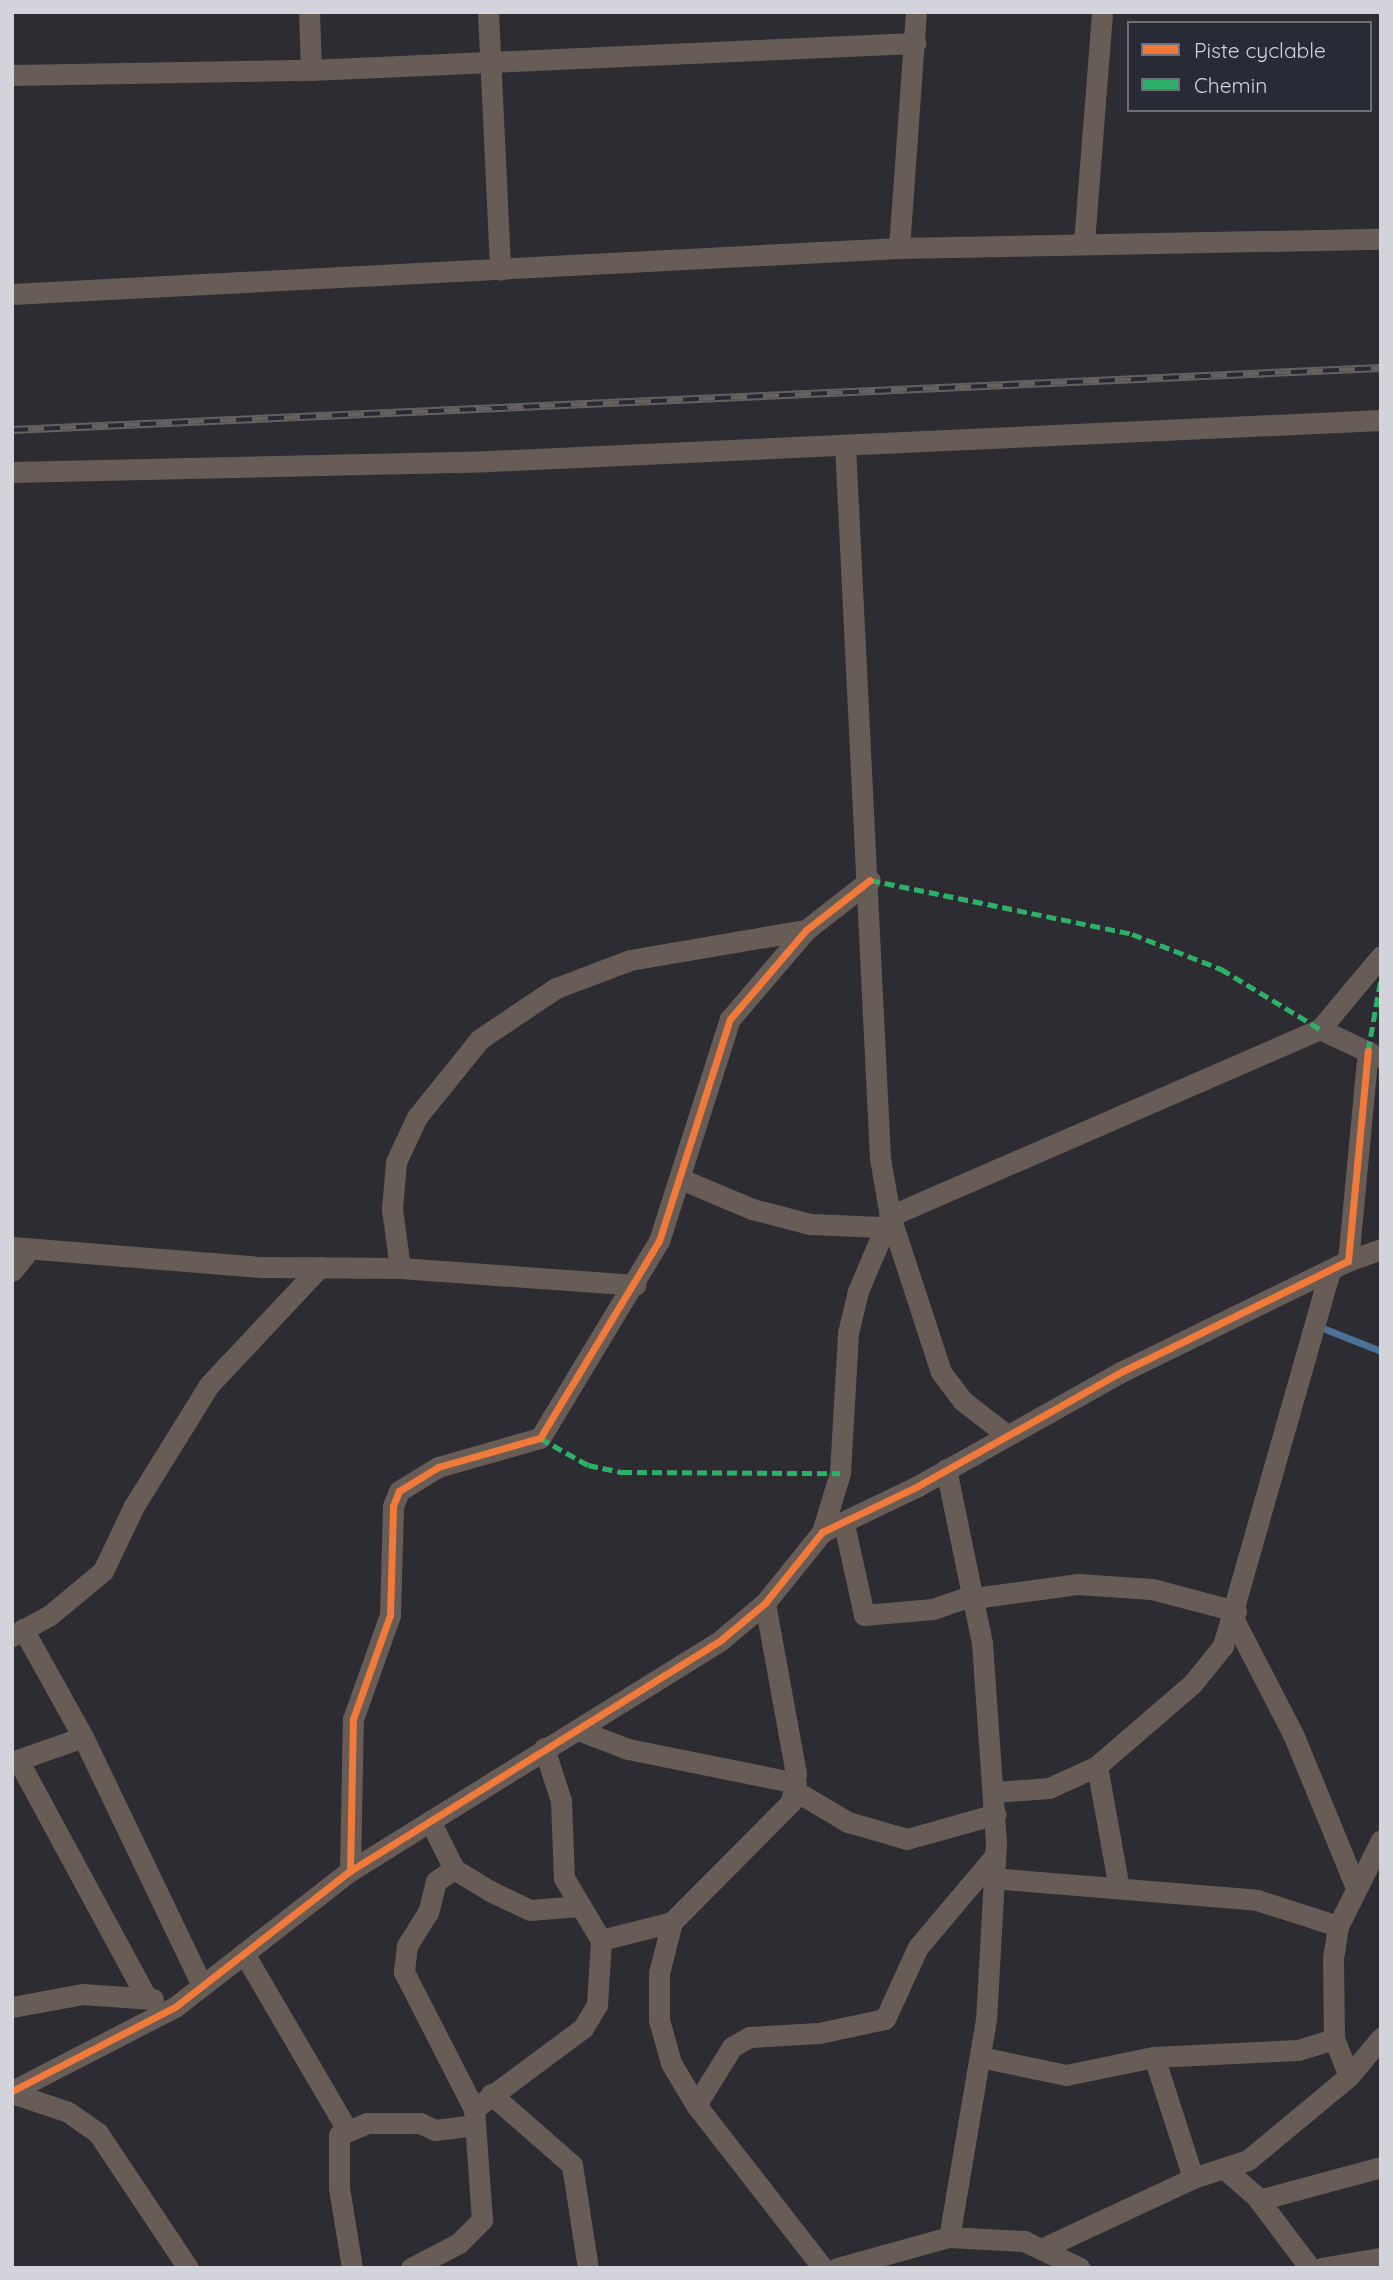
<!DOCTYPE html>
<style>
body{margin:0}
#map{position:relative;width:1393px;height:2280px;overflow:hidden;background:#2c2c32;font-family:Quicksand,sans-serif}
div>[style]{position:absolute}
.stream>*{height:7px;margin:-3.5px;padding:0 3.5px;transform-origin:3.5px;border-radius:3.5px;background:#4b7295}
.street>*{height:21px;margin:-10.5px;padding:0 10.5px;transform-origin:10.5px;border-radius:10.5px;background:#685c56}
.rail>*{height:8px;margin-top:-4px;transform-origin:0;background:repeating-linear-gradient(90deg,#282a36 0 16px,#656161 0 32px);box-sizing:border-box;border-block:2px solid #656161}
.quiet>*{height:5px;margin-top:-2.5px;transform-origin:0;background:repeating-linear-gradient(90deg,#2db169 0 10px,transparent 0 15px)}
.cycleway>*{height:7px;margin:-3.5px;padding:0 3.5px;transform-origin:3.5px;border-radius:3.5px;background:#f17a3a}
span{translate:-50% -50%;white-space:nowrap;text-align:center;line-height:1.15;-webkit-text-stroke:5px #282a36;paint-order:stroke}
.frame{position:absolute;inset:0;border:14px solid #d2d3db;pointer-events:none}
.legend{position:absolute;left:1127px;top:21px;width:245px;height:91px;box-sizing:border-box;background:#282a36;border:2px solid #6c6e78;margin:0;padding:9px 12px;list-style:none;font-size:21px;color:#d2d3db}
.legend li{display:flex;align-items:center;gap:14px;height:35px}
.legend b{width:35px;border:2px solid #6c6e78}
</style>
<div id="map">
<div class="stream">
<div style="left:1325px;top:1329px;width:60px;rotate:21.4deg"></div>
</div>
<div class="street">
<div style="left:309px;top:12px;width:58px;rotate:88deg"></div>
<div style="left:488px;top:12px;width:258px;rotate:87.3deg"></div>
<div style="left:12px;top:75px;width:299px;rotate:-1deg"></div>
<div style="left:311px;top:70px;width:605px;rotate:-2.56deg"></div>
<div style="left:1084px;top:242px;width:231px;rotate:-85.5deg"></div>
<div style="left:899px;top:248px;width:237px;rotate:-85.9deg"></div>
<div style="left:12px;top:294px;width:888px;rotate:-2.97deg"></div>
<div style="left:899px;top:248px;width:482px;rotate:-1.1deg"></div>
<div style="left:845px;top:445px;width:714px;rotate:87.19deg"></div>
<div style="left:880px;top:1158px;width:59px;rotate:80.2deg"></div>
<div style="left:890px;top:1216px;width:164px;rotate:71.9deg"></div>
<div style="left:941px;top:1372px;width:36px;rotate:53deg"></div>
<div style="left:963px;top:1401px;width:56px;rotate:37.7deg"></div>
<div style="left:12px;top:472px;width:477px;rotate:-1.3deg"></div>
<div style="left:489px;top:461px;width:893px;rotate:-2.63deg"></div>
<div style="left:1320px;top:1029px;width:65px;rotate:25.4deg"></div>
<div style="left:681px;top:1179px;width:77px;rotate:22.9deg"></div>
<div style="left:752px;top:1209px;width:60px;rotate:14.5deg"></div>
<div style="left:810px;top:1224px;width:72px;rotate:2.4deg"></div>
<div style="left:12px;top:1247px;width:251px;rotate:4.6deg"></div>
<div style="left:262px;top:1267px;width:138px;rotate:0.4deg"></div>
<div style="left:400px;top:1268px;width:236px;rotate:4.1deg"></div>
<div style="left:1348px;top:1261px;width:35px;rotate:-20deg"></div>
<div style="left:400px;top:1268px;width:60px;rotate:-97.7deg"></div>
<div style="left:392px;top:1209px;width:47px;rotate:-85.1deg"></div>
<div style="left:396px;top:1162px;width:50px;rotate:-65deg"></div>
<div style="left:417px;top:1117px;width:100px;rotate:-51.1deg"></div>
<div style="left:480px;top:1039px;width:92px;rotate:-33.9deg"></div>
<div style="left:556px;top:988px;width:79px;rotate:-20.7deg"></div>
<div style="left:630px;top:960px;width:179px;rotate:-9.7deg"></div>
<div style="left:12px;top:1271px;width:28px;rotate:-51deg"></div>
<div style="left:946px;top:1469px;width:178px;rotate:78.3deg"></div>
<div style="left:982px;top:1643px;width:199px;rotate:86deg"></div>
<div style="left:996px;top:1842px;width:177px;rotate:93.2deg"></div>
<div style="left:986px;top:2019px;width:221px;rotate:99.6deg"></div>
<div style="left:844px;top:1524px;width:93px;rotate:77.6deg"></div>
<div style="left:864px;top:1615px;width:69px;rotate:-5deg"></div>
<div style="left:933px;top:1609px;width:42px;rotate:-19.3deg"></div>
<div style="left:822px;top:1532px;width:62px;rotate:-73deg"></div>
<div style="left:840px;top:1473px;width:140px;rotate:-86.7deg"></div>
<div style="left:848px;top:1333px;width:43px;rotate:-76.6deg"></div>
<div style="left:858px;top:1291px;width:82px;rotate:-66.9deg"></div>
<div style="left:890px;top:1216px;width:469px;rotate:-23.5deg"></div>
<div style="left:1320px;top:1029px;width:95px;rotate:-50.1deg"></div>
<div style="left:974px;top:1598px;width:104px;rotate:-7.7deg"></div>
<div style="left:1077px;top:1584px;width:75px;rotate:3.8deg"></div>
<div style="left:1152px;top:1589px;width:87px;rotate:14.7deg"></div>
<div style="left:1233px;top:1618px;width:131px;rotate:62.7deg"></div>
<div style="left:1293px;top:1734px;width:163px;rotate:67.7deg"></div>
<div style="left:23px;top:1629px;width:124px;rotate:60.9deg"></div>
<div style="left:83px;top:1737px;width:275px;rotate:64.4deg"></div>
<div style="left:12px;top:1636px;width:43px;rotate:-28.9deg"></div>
<div style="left:50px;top:1615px;width:69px;rotate:-39.7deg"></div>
<div style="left:103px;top:1571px;width:72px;rotate:-64.5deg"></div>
<div style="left:134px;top:1506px;width:142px;rotate:-58.2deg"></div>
<div style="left:209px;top:1385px;width:162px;rotate:-46.8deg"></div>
<div style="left:578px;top:1730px;width:53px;rotate:20.8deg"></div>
<div style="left:628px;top:1749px;width:171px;rotate:11.4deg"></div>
<div style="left:544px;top:1748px;width:56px;rotate:72.2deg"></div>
<div style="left:561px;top:1801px;width:77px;rotate:87.8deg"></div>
<div style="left:564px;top:1878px;width:72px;rotate:59.2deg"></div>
<div style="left:18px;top:1760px;width:267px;rotate:61.6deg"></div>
<div style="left:12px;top:1762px;width:75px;rotate:-19.4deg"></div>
<div style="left:1097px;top:1766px;width:124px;rotate:79.8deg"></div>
<div style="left:794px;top:1790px;width:63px;rotate:30.7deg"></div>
<div style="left:848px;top:1822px;width:61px;rotate:16.1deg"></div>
<div style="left:907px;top:1839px;width:92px;rotate:-15.7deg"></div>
<div style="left:994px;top:1792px;width:55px;rotate:-4.2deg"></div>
<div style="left:1049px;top:1788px;width:53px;rotate:-24.6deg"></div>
<div style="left:1097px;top:1766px;width:127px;rotate:-40.8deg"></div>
<div style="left:1193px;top:1683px;width:48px;rotate:-51deg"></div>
<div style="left:1223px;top:1646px;width:390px;rotate:-74.1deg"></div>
<div style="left:430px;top:1821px;width:54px;rotate:63.4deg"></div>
<div style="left:454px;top:1869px;width:42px;rotate:31.4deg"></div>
<div style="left:490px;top:1891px;width:44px;rotate:25.4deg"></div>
<div style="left:530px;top:1910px;width:49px;rotate:-4.7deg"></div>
<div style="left:454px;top:1869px;width:22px;rotate:146deg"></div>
<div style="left:436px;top:1881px;width:32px;rotate:104deg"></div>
<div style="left:428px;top:1912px;width:40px;rotate:122deg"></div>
<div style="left:407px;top:1946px;width:26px;rotate:97deg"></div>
<div style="left:404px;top:1972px;width:154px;rotate:62.9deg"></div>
<div style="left:350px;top:1871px;width:438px;rotate:-31.9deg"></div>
<div style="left:722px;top:1639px;width:56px;rotate:-39.9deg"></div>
<div style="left:765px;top:1603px;width:91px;rotate:-51.2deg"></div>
<div style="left:822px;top:1532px;width:104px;rotate:-25.6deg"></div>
<div style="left:916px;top:1487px;width:237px;rotate:-29.3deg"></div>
<div style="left:1123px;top:1371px;width:250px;rotate:-26.1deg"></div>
<div style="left:1348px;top:1261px;width:211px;rotate:-84.6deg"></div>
<div style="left:992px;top:1878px;width:266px;rotate:4.7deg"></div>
<div style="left:1257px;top:1900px;width:85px;rotate:17.8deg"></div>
<div style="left:672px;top:1922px;width:53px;rotate:104.3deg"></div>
<div style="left:659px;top:1973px;width:47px;rotate:90deg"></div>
<div style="left:659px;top:2020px;width:45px;rotate:74.4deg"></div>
<div style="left:671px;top:2063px;width:49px;rotate:59.2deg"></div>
<div style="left:696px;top:2105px;width:207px;rotate:52.1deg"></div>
<div style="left:245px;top:1955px;width:200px;rotate:59.7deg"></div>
<div style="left:12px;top:2007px;width:71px;rotate:-10.5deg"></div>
<div style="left:82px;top:1994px;width:71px;rotate:4deg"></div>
<div style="left:980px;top:2057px;width:88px;rotate:11.8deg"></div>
<div style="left:1066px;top:2075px;width:90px;rotate:-11.6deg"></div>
<div style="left:1154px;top:2057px;width:144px;rotate:-2.8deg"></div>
<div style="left:1298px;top:2050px;width:38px;rotate:-17deg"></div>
<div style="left:1154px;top:2057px;width:127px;rotate:72.1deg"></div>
<div style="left:1349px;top:2076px;width:40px;rotate:-112deg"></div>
<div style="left:1334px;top:2039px;width:81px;rotate:-90.7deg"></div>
<div style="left:1333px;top:1958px;width:32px;rotate:-81deg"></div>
<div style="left:1338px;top:1926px;width:96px;rotate:-63.4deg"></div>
<div style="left:12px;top:2091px;width:183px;rotate:-27.3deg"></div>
<div style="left:175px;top:2007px;width:222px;rotate:-37.9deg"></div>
<div style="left:350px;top:1871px;width:152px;rotate:-88.9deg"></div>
<div style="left:353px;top:1719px;width:110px;rotate:-70.4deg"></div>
<div style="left:390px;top:1615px;width:109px;rotate:-88.4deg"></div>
<div style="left:393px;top:1506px;width:16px;rotate:-68deg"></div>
<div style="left:399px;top:1491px;width:46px;rotate:-31.6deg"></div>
<div style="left:438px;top:1467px;width:106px;rotate:-15.9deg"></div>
<div style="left:540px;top:1438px;width:230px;rotate:-58.9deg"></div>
<div style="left:659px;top:1241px;width:233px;rotate:-72.3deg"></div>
<div style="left:730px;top:1019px;width:117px;rotate:-49.5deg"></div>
<div style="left:806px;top:930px;width:81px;rotate:-38deg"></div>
<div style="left:12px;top:2093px;width:59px;rotate:18.7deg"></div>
<div style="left:68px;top:2112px;width:37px;rotate:35deg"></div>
<div style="left:98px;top:2133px;width:162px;rotate:56.3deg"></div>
<div style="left:491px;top:2094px;width:108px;rotate:41.2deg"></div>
<div style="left:572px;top:2165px;width:104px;rotate:81.2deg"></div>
<div style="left:696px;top:2105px;width:68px;rotate:-58.2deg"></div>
<div style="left:732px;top:2047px;width:20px;rotate:-30deg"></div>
<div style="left:749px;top:2037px;width:70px;rotate:-3.3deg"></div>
<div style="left:819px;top:2033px;width:67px;rotate:-12deg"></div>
<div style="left:885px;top:2019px;width:79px;rotate:-65.4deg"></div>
<div style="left:918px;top:1947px;width:119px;rotate:-49.8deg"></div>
<div style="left:1227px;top:2171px;width:37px;rotate:41deg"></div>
<div style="left:1255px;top:2195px;width:91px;rotate:53deg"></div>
<div style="left:1259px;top:2200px;width:126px;rotate:-15.1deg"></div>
<div style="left:1041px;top:2249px;width:168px;rotate:-25deg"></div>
<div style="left:1193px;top:2178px;width:58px;rotate:-18.1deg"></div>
<div style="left:1248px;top:2160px;width:131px;rotate:-39.7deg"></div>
<div style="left:1349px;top:2076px;width:50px;rotate:-49.9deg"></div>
<div style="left:352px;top:2268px;width:81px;rotate:-99.2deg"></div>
<div style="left:339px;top:2188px;width:53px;rotate:-90deg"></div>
<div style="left:339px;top:2135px;width:30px;rotate:-23deg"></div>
<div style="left:367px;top:2123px;width:53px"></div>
<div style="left:420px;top:2123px;width:17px;rotate:25deg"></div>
<div style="left:435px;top:2130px;width:39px;rotate:-7deg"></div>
<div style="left:411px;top:2268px;width:54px;rotate:-27.5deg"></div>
<div style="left:459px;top:2243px;width:33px;rotate:-45deg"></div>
<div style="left:482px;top:2220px;width:111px;rotate:-94.1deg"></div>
<div style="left:474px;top:2109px;width:136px;rotate:-36.6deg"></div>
<div style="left:583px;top:2028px;width:27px;rotate:-59deg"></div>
<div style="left:597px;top:2005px;width:65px;rotate:-86.5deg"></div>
<div style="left:601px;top:1940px;width:73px;rotate:-14.2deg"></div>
<div style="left:672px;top:1922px;width:169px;rotate:-45.2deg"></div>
<div style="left:791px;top:1802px;width:28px;rotate:-80deg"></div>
<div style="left:796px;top:1774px;width:174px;rotate:-100.3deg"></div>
<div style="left:837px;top:2268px;width:116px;rotate:-15.5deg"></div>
<div style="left:949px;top:2237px;width:75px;rotate:3.1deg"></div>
<div style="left:1024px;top:2241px;width:62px;rotate:25.7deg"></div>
<div style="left:1321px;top:2268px;width:61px;rotate:-9.5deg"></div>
</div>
<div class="rail">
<div style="left:12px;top:430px;width:1370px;rotate:-2.59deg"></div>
</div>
<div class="quiet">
<div style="left:870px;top:880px;width:268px;rotate:11.6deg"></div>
<div style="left:1132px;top:934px;width:96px;rotate:21.5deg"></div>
<div style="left:1221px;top:969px;width:116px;rotate:31.2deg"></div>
<div style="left:1368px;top:1051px;width:73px;rotate:-79.8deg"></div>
<div style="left:540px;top:1438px;width:55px;rotate:29.4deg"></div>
<div style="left:588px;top:1465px;width:35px;rotate:12deg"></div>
<div style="left:622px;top:1472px;width:218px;rotate:0.3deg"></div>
</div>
<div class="cycleway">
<div style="left:350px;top:1871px;width:438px;rotate:-31.9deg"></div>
<div style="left:722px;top:1639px;width:56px;rotate:-39.9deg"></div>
<div style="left:765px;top:1603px;width:91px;rotate:-51.2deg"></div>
<div style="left:822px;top:1532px;width:104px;rotate:-25.6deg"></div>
<div style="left:916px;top:1487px;width:237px;rotate:-29.3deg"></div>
<div style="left:1123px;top:1371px;width:250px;rotate:-26.1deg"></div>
<div style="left:1348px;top:1261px;width:211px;rotate:-84.6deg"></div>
<div style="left:12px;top:2091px;width:183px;rotate:-27.3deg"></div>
<div style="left:175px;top:2007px;width:222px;rotate:-37.9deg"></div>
<div style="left:350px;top:1871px;width:152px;rotate:-88.9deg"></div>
<div style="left:353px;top:1719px;width:110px;rotate:-70.4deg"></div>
<div style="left:390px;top:1615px;width:109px;rotate:-88.4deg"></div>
<div style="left:393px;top:1506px;width:16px;rotate:-68deg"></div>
<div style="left:399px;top:1491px;width:46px;rotate:-31.6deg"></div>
<div style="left:438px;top:1467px;width:106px;rotate:-15.9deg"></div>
<div style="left:540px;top:1438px;width:230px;rotate:-58.9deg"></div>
<div style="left:659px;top:1241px;width:233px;rotate:-72.3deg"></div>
<div style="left:730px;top:1019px;width:117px;rotate:-49.5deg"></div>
<div style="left:806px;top:930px;width:81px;rotate:-38deg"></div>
</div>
<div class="frame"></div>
<ul class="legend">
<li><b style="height:9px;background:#f17a3a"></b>Piste cyclable</li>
<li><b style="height:9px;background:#2db169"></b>Chemin</li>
</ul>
</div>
